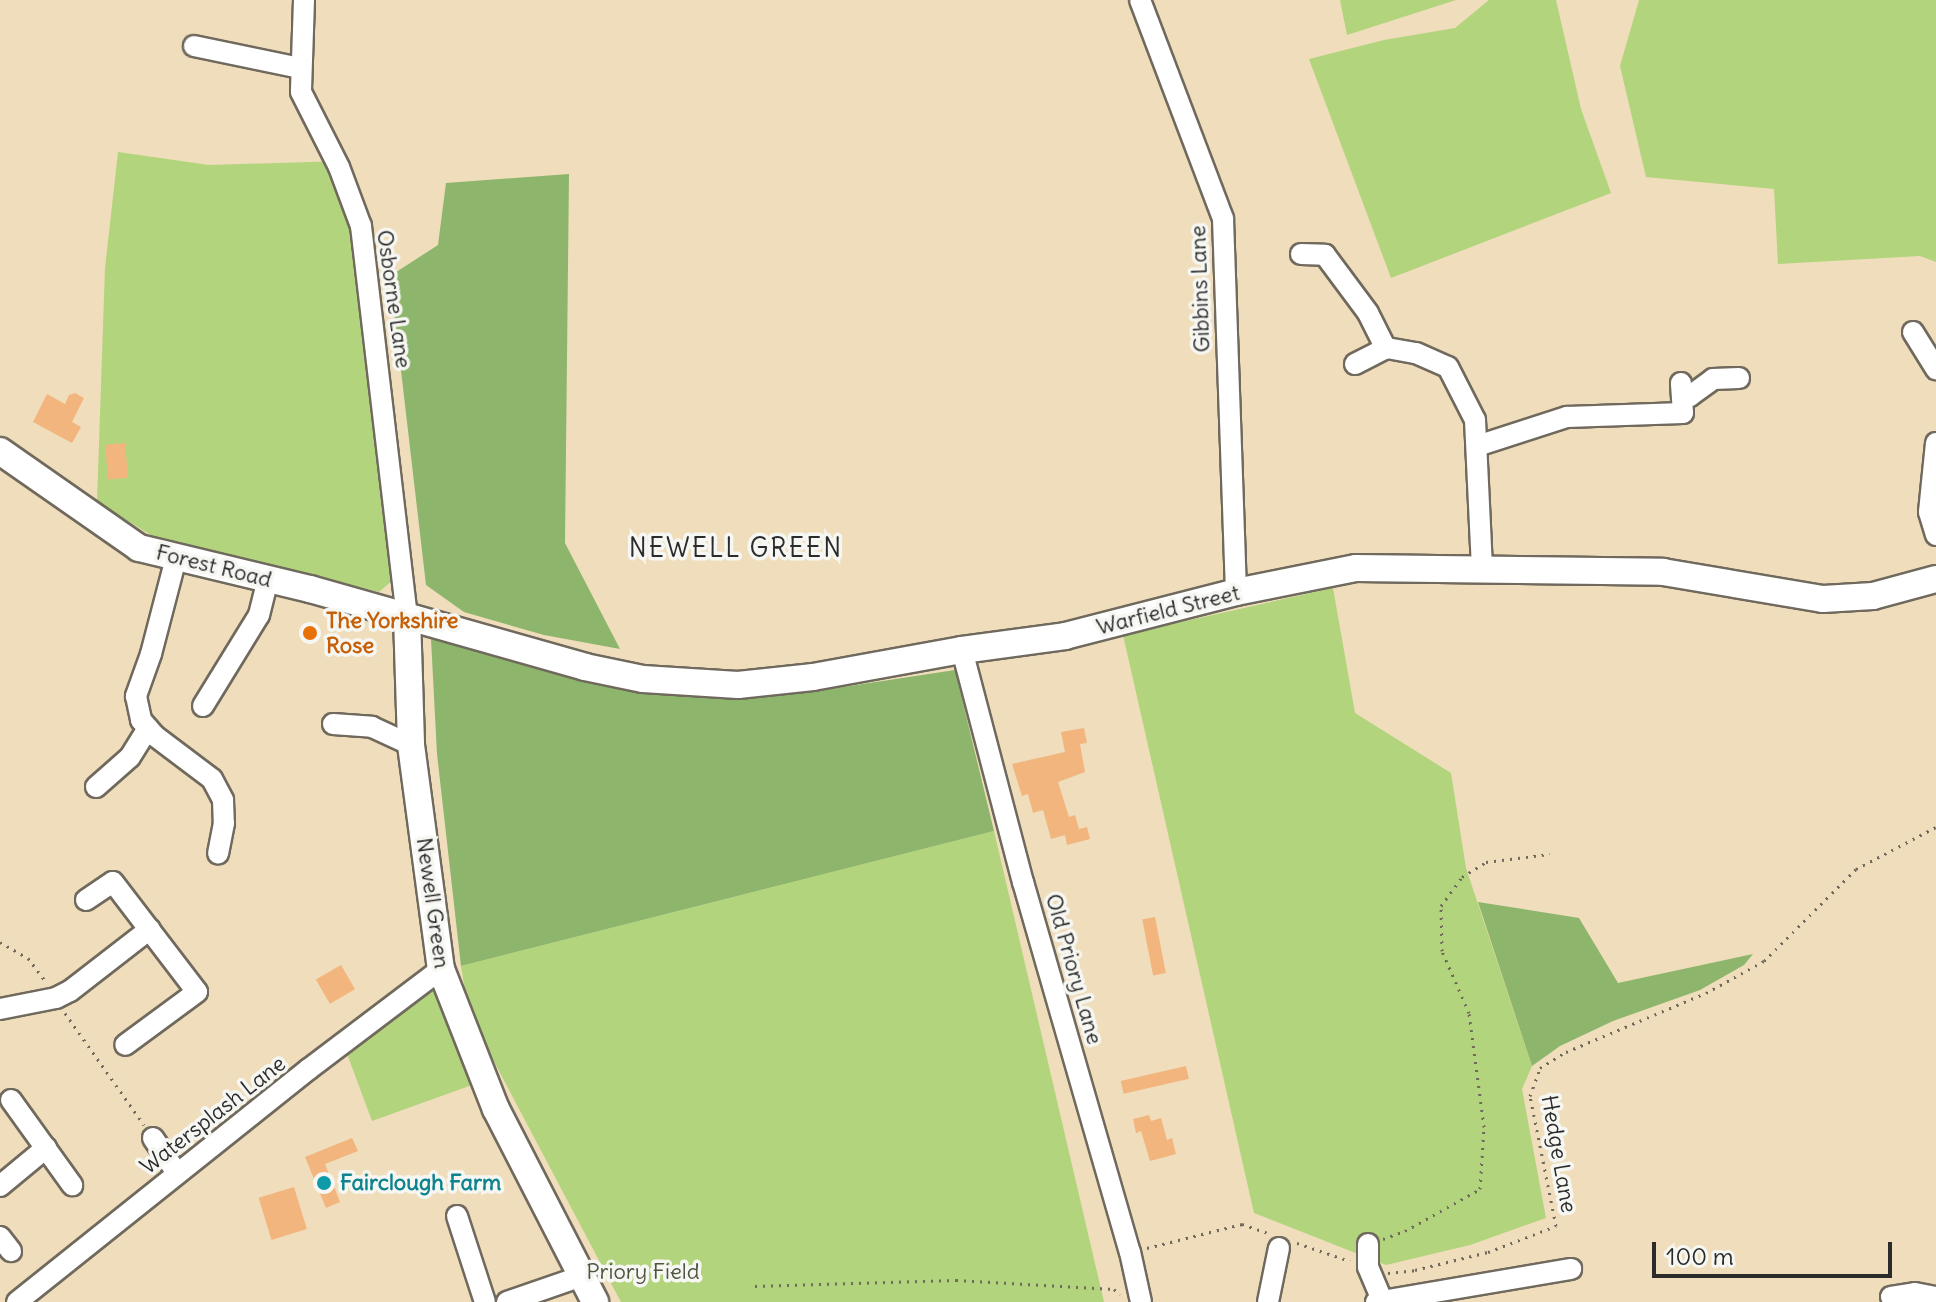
<!DOCTYPE html>
<style>
body{margin:0}
#map{position:relative;width:1936px;height:1302px;overflow:hidden;background:#efddbb;font-family:Delius,sans-serif}
div>[style]{position:absolute}
.green>*{inset:0;background:#b2d47c}
.forest>*{inset:0;background:#8db66c}
.building>*{inset:0;background:#f2b57e;transform-origin:0 0}
.path>*{height:3px;margin-top:-1.5px;transform-origin:0;background:repeating-linear-gradient(90deg,#70695d 0 2px,transparent 0 8px)}
.roads{filter:drop-shadow(2px 0 #70695d) drop-shadow(-2px 0 #70695d) drop-shadow(0 2px #70695d) drop-shadow(0 -2px #70695d)}
.minor>*{height:20px;margin:-10px;padding:0 10px;transform-origin:10px;border-radius:10px;background:#fff}
.major>*{height:26px;margin:-13px;padding:0 13px;transform-origin:13px;border-radius:13px;background:#fff}
.dots>*{width:22px;height:22px;translate:-50% -50%;box-sizing:border-box;border:4px solid #f6f6f2;border-radius:50%}
span{translate:-50% -50%;white-space:nowrap;text-align:center;line-height:1.15;-webkit-text-stroke:7px #f6f6f2;paint-order:stroke}
.street-label{font-size:22px;color:#2b2b2b}
.food-label{font-size:22px;color:#c56008;font-weight:700}
.left{translate:0 -50%;text-align:left}
.culture-label{font-size:22px;color:#0d838f;font-weight:700}
.park-label{font-size:22px;color:#4d553f}
.quarter-label{font-size:26px;color:#2b2b2b;letter-spacing:2px}
.scale{position:absolute;left:1652px;top:1242px;width:240px;height:36px;box-sizing:border-box;border:4px solid #2b2b2b;border-top:0;padding-left:10px;font-size:24px;line-height:28px;white-space:nowrap;color:#2b2b2b;-webkit-text-stroke:6px #f6f6f2;paint-order:stroke}
</style>
<div id="map">
<div class="green">
<div style="clip-path:polygon(1340px 0,1456px 0,1347px 35px)"></div>
<div style="clip-path:polygon(1489px 0,1556px 0,1581px 109px,1611px 193px,1391px 278px,1309px 59px,1384px 40px,1455px 28px)"></div>
<div style="clip-path:polygon(1639px 0,1936px 0,1936px 262px,1920px 256px,1778px 264px,1774px 189px,1646px 177px,1620px 66px)"></div>
<div style="clip-path:polygon(118px 152px,209px 165px,343px 161px,394px 579px,379px 592px,154px 537px,97px 502px,105px 268px)"></div>
<div style="clip-path:polygon(1333px 588px,1355px 713px,1451px 773px,1466px 868px,1532px 1066px,1522px 1089px,1546px 1218px,1470px 1245px,1386px 1265px,1254px 1213px,1123px 635px)"></div>
<div style="clip-path:polygon(994px 831px,1104px 1302px,621px 1302px,469px 1014px,461px 966px)"></div>
<div style="clip-path:polygon(433px 981px,472px 1085px,372px 1121px,346px 1051px)"></div>
</div>
<div class="forest">
<div style="clip-path:polygon(569px 174px,565px 543px,620px 649px,544px 635px,464px 612px,426px 585px,390px 276px,438px 245px,446px 183px)"></div>
<div style="clip-path:polygon(431px 639px,641px 690px,733px 698px,810px 692px,955px 670px,994px 831px,461px 966px,437px 754px)"></div>
<div style="clip-path:polygon(1478px 902px,1579px 918px,1618px 983px,1753px 954px,1744px 965px,1700px 990px,1613px 1021px,1560px 1046px,1532px 1066px)"></div>
</div>
<div class="building">
<div style="clip-path:polygon(75px 393px,84px 398px,72px 422px,81px 427px,72px 443px,33px 422px,47px 394px,65px 404px,69px 395px)"></div>
<div style="left:125px;top:443px;width:35px;height:20px;rotate:85deg"></div>
<div style="clip-path:polygon(1084px 728px,1087px 743px,1080px 744px,1085px 772px,1058px 782px,1069px 817px,1075px 815px,1079px 829px,1087px 827px,1090px 839px,1067px 845px,1065px 835px,1051px 839px,1043px 810px,1033px 813px,1028px 794px,1022px 796px,1012px 764px,1065px 752px,1061px 732px)"></div>
<div style="left:1155px;top:917px;width:57px;height:13px;rotate:79deg"></div>
<div style="left:341px;top:965px;width:28px;height:29px;rotate:60deg"></div>
<div style="left:1186px;top:1066px;width:13px;height:67px;rotate:77deg"></div>
<div style="clip-path:polygon(1149px 1115px,1151px 1121px,1161px 1118px,1167px 1140px,1172px 1138px,1176px 1154px,1150px 1161px,1141px 1131px,1136px 1133px,1133px 1119px)"></div>
<div style="clip-path:polygon(352px 1138px,358px 1151px,325px 1164px,340px 1202px,326px 1208px,305px 1157px)"></div>
<div style="left:294px;top:1187px;width:44px;height:37px;rotate:73deg"></div>
</div>
<div class="path">
<div style="left:0;top:942px;width:32px;rotate:30deg"></div>
<div style="left:28px;top:958px;width:31px;rotate:53deg"></div>
<div style="left:65px;top:1013px;width:137px;rotate:54.8deg"></div>
<div style="left:1383px;top:1239px;width:23px;rotate:-20deg"></div>
<div style="left:1405px;top:1231px;width:86px;rotate:-29.2deg"></div>
<div style="left:1480px;top:1189px;width:62px;rotate:-86.3deg"></div>
<div style="left:1484px;top:1127px;width:115px;rotate:-97.5deg"></div>
<div style="left:1469px;top:1013px;width:68px;rotate:-113.5deg"></div>
<div style="left:1442px;top:951px;width:45px;rotate:-91.3deg"></div>
<div style="left:1441px;top:906px;width:36px;rotate:-54deg"></div>
<div style="left:1462px;top:877px;width:28px;rotate:-32deg"></div>
<div style="left:1486px;top:862px;width:64px;rotate:-7.1deg"></div>
<div style="left:1297px;top:1243px;width:56px;rotate:18.8deg"></div>
<div style="left:1147px;top:1248px;width:98px;rotate:-14.2deg"></div>
<div style="left:1242px;top:1224px;width:31px;rotate:19deg"></div>
<div style="left:1388px;top:1273px;width:27px;rotate:-6deg"></div>
<div style="left:1415px;top:1270px;width:75px;rotate:-13.9deg"></div>
<div style="left:1488px;top:1252px;width:73px;rotate:-20.9deg"></div>
<div style="left:1556px;top:1226px;width:133px;rotate:-101.3deg"></div>
<div style="left:1530px;top:1096px;width:30px;rotate:-70deg"></div>
<div style="left:1540px;top:1068px;width:31px;rotate:-32deg"></div>
<div style="left:1566px;top:1052px;width:152px;rotate:-22.9deg"></div>
<div style="left:1706px;top:993px;width:66px;rotate:-28.9deg"></div>
<div style="left:1764px;top:961px;width:130px;rotate:-45deg"></div>
<div style="left:1856px;top:869px;width:90px;rotate:-27.7deg"></div>
<div style="left:755px;top:1286px;width:201px;rotate:-1.7deg"></div>
<div style="left:956px;top:1280px;width:158px;rotate:3.3deg"></div>
<div style="left:1114px;top:1289px;width:8px;rotate:45deg"></div>
</div>
<div class="roads">
<div class="minor">
<div style="left:304px;top:0;width:92px;rotate:91.9deg"></div>
<div style="left:301px;top:92px;width:84px;rotate:63.1deg"></div>
<div style="left:339px;top:167px;width:63px;rotate:69.6deg"></div>
<div style="left:361px;top:226px;width:393px;rotate:83.3deg"></div>
<div style="left:1140px;top:0;width:234px;rotate:69.2deg"></div>
<div style="left:1223px;top:219px;width:373px;rotate:88deg"></div>
<div style="left:194px;top:46px;width:108px;rotate:11.7deg"></div>
<div style="left:1301px;top:254px;width:24px;rotate:2deg"></div>
<div style="left:1325px;top:255px;width:72px;rotate:53.4deg"></div>
<div style="left:1368px;top:313px;width:40px;rotate:63.4deg"></div>
<div style="left:1913px;top:332px;width:44px;rotate:58.1deg"></div>
<div style="left:1355px;top:364px;width:36px;rotate:-27deg"></div>
<div style="left:1387px;top:348px;width:29px;rotate:10deg"></div>
<div style="left:1416px;top:353px;width:35px;rotate:24deg"></div>
<div style="left:1448px;top:367px;width:59px;rotate:63deg"></div>
<div style="left:1475px;top:420px;width:147px;rotate:87.3deg"></div>
<div style="left:1682px;top:397px;width:8px;rotate:-7deg"></div>
<div style="left:1690px;top:396px;width:29px;rotate:-36deg"></div>
<div style="left:1713px;top:379px;width:26px;rotate:-2deg"></div>
<div style="left:1936px;top:443px;width:69px;rotate:95.8deg"></div>
<div style="left:1929px;top:512px;width:24px;rotate:73deg"></div>
<div style="left:1477px;top:446px;width:95px;rotate:-17.9deg"></div>
<div style="left:1567px;top:417px;width:116px;rotate:-2deg"></div>
<div style="left:1683px;top:413px;width:30px;rotate:-94deg"></div>
<div style="left:176px;top:558px;width:99px;rotate:104.6deg"></div>
<div style="left:151px;top:654px;width:45px;rotate:109.7deg"></div>
<div style="left:136px;top:696px;width:25px;rotate:78deg"></div>
<div style="left:141px;top:720px;width:21px;rotate:49deg"></div>
<div style="left:155px;top:736px;width:71px;rotate:37deg"></div>
<div style="left:212px;top:779px;width:24px;rotate:62deg"></div>
<div style="left:223px;top:800px;width:23px;rotate:88deg"></div>
<div style="left:224px;top:823px;width:31px;rotate:101deg"></div>
<div style="left:962px;top:650px;width:240px;rotate:75.3deg"></div>
<div style="left:1023px;top:882px;width:385px;rotate:73.9deg"></div>
<div style="left:1130px;top:1252px;width:51px;rotate:77.6deg"></div>
<div style="left:203px;top:706px;width:107px;rotate:-58.4deg"></div>
<div style="left:259px;top:615px;width:37px;rotate:-76deg"></div>
<div style="left:333px;top:724px;width:39px;rotate:4deg"></div>
<div style="left:372px;top:727px;width:43px;rotate:24.8deg"></div>
<div style="left:96px;top:787px;width:45px;rotate:-41.4deg"></div>
<div style="left:130px;top:757px;width:34px;rotate:-58deg"></div>
<div style="left:86px;top:900px;width:32px;rotate:-34deg"></div>
<div style="left:113px;top:882px;width:138px;rotate:52.6deg"></div>
<div style="left:197px;top:992px;width:89px;rotate:143.6deg"></div>
<div style="left:0;top:1009px;width:57px;rotate:-11.1deg"></div>
<div style="left:56px;top:998px;width:16px;rotate:-27deg"></div>
<div style="left:70px;top:991px;width:101px;rotate:-37.8deg"></div>
<div style="left:11px;top:1100px;width:105px;rotate:54.3deg"></div>
<div style="left:153px;top:1138px;width:42px;rotate:55.6deg"></div>
<div style="left:0;top:1186px;width:60px;rotate:-39.6deg"></div>
<div style="left:457px;top:1216px;width:90px;rotate:72deg"></div>
<div style="left:0;top:1237px;width:18px;rotate:52deg"></div>
<div style="left:1368px;top:1244px;width:23px;rotate:90deg"></div>
<div style="left:1368px;top:1267px;width:34px;rotate:67deg"></div>
<div style="left:1891px;top:1297px;width:24px;rotate:-9deg"></div>
<div style="left:1915px;top:1293px;width:21px;rotate:11deg"></div>
<div style="left:17px;top:1302px;width:374px;rotate:-38.6deg"></div>
<div style="left:309px;top:1069px;width:166px;rotate:-37.1deg"></div>
<div style="left:507px;top:1302px;width:79px;rotate:-19.1deg"></div>
<div style="left:1268px;top:1302px;width:55px;rotate:-78.5deg"></div>
<div style="left:1376px;top:1302px;width:198px;rotate:-9.6deg"></div>
</div>
<div class="major">
<div style="left:0;top:451px;width:169px;rotate:34.9deg"></div>
<div style="left:139px;top:548px;width:176px;rotate:13.5deg"></div>
<div style="left:310px;top:589px;width:286px;rotate:15.8deg"></div>
<div style="left:585px;top:667px;width:59px;rotate:11.7deg"></div>
<div style="left:643px;top:679px;width:95px;rotate:3.6deg"></div>
<div style="left:738px;top:685px;width:75px;rotate:-6.1deg"></div>
<div style="left:813px;top:677px;width:151px;rotate:-10.3deg"></div>
<div style="left:962px;top:650px;width:104px;rotate:-7.7deg"></div>
<div style="left:1065px;top:636px;width:177px;rotate:-14.4deg"></div>
<div style="left:1236px;top:592px;width:122px;rotate:-11.3deg"></div>
<div style="left:1356px;top:568px;width:307px;rotate:0.7deg"></div>
<div style="left:1663px;top:572px;width:162px;rotate:9.6deg"></div>
<div style="left:1823px;top:599px;width:50px;rotate:-3.4deg"></div>
<div style="left:1873px;top:596px;width:65px;rotate:-15.1deg"></div>
<div style="left:407px;top:616px;width:129px;rotate:88.2deg"></div>
<div style="left:411px;top:745px;width:226px;rotate:82.4deg"></div>
<div style="left:441px;top:969px;width:150px;rotate:68.6deg"></div>
<div style="left:496px;top:1109px;width:217px;rotate:62.8deg"></div>
</div>
</div>
<div class="dots">
<div style="left:310px;top:633px;background:#e8710a"></div>
<div style="left:324px;top:1183px;background:#0f9aa8"></div>
</div>
<div class="street-label">
<span style="left:1200px;top:289px;rotate:-92deg">Gibbins Lane</span>
<span style="left:394px;top:299px;rotate:82deg">Osborne Lane</span>
<span style="left:214px;top:566px;rotate:14deg">Forest Road</span>
<span style="left:1168px;top:610px;rotate:-14deg">Warfield Street</span>
<span style="left:433px;top:903px;rotate:82deg">Newell Green</span>
<span style="left:1074px;top:969px;rotate:74deg">Old Priory Lane</span>
<span style="left:213px;top:1115px;rotate:-38deg">Watersplash Lane</span>
<span style="left:1559px;top:1154px;rotate:80deg">Hedge Lane</span>
</div>
<div class="food-label">
<span class="left" style="left:326px;top:633px">The Yorkshire<br>Rose</span>
</div>
<div class="culture-label">
<span class="left" style="left:340px;top:1183px">Fairclough Farm</span>
</div>
<div class="park-label">
<span style="left:643px;top:1272px">Priory Field</span>
</div>
<div class="quarter-label">
<span style="left:736px;top:548px">NEWELL GREEN</span>
</div>
<div class="scale">100 m</div>
</div>
